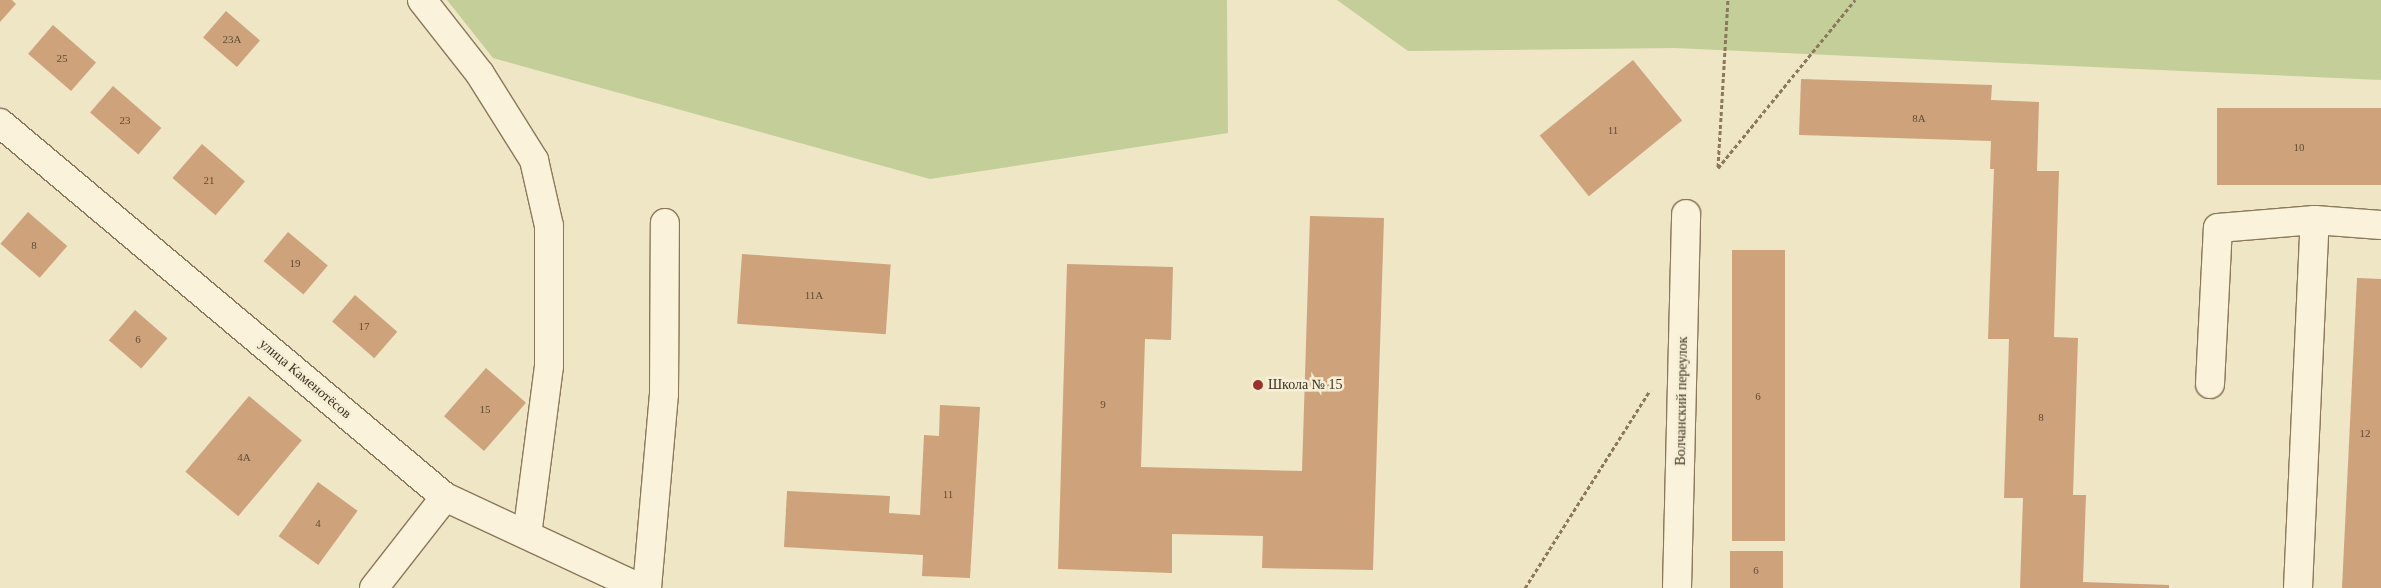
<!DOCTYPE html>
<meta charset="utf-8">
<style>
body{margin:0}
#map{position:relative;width:2381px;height:588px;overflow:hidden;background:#efe6c6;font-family:"Times New Roman",serif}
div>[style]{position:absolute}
.green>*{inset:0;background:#c4ce99}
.building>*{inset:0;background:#cea37b;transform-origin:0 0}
.path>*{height:3px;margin-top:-1.5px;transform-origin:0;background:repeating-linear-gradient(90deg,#8b785b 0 4px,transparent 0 6.5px)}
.roads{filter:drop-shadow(1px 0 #8b785b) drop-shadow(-1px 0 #8b785b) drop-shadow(0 1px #8b785b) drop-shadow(0 -1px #8b785b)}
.minor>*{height:28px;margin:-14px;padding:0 14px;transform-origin:14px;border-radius:14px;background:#faf2da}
.dots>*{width:14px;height:14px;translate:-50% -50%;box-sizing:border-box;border:2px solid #f6efd6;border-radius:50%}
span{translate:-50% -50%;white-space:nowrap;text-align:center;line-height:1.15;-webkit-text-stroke:5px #f6efd6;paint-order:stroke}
.number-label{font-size:11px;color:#604c36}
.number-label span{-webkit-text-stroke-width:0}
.street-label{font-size:14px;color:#3b2f1f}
.poi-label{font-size:14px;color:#3b2f1f}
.left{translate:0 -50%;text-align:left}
</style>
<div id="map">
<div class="green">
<div style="clip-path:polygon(447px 0,1227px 0,1228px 133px,930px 179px,493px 58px)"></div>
<div style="clip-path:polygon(1337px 0,2381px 0,2381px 80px,1674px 48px,1408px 51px)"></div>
</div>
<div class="building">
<div style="clip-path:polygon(0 0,12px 0,16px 4px,0 22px)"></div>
<div style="left:226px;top:11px;width:45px;height:35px;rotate:41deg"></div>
<div style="left:53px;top:25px;width:57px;height:38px;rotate:41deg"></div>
<div style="left:1633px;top:60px;width:78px;height:120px;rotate:51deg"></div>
<div style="clip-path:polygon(1801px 79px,1992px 85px,1991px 100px,2039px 102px,2037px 171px,2059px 171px,2054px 337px,2078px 338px,2073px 495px,2086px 495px,2083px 582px,2169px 585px,2169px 588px,2020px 588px,2023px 498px,2004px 498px,2009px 339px,1988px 339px,1994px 169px,1990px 169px,1991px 141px,1799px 135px)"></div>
<div style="left:113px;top:86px;width:64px;height:35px;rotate:41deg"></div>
<div style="left:2217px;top:108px;width:164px;height:77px"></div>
<div style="left:202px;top:144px;width:57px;height:45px;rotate:41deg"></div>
<div style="left:28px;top:212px;width:52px;height:42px;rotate:41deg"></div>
<div style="clip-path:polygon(1310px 216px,1384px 218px,1373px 570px,1262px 568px,1263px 536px,1172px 534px,1172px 573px,1058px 569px,1067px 264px,1173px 267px,1171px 340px,1145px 339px,1141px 467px,1302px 471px)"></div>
<div style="left:288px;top:232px;width:52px;height:38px;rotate:40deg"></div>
<div style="left:1732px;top:250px;width:53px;height:291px"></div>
<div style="left:742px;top:254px;width:149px;height:70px;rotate:4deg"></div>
<div style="clip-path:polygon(2357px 278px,2381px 279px,2381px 588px,2342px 588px)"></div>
<div style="left:355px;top:295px;width:56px;height:35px;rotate:41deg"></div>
<div style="left:135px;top:310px;width:43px;height:40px;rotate:41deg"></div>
<div style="left:486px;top:368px;width:53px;height:64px;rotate:41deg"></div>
<div style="left:249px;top:396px;width:69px;height:99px;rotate:40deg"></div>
<div style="clip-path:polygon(940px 405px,980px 407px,970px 578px,922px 576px,923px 555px,784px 547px,787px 491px,890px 496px,889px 513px,920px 515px,924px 435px,939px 436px)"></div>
<div style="left:318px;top:482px;width:49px;height:67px;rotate:36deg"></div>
<div style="left:1730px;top:551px;width:53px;height:37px"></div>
</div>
<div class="path">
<div style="left:1718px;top:167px;width:167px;rotate:-86.6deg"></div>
<div style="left:1718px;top:168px;width:217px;rotate:-50.8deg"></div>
<div style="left:1525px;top:588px;width:234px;rotate:-57.7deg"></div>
</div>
<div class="roads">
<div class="minor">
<div style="left:422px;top:0;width:94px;rotate:51.9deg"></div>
<div style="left:480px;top:74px;width:102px;rotate:57.9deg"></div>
<div style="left:534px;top:160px;width:68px;rotate:77.2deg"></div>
<div style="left:549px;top:226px;width:140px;rotate:90deg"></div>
<div style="left:549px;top:366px;width:170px;rotate:97.4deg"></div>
<div style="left:0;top:123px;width:581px;rotate:40.05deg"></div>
<div style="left:445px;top:497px;width:215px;rotate:25deg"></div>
<div style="left:2210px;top:384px;width:156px;rotate:-87.1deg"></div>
<div style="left:2218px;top:228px;width:97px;rotate:-4.7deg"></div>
<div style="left:2315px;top:220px;width:66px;rotate:4.3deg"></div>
<div style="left:374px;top:588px;width:115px;rotate:-52deg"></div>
<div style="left:647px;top:588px;width:195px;rotate:-85deg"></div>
<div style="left:664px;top:394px;width:171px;rotate:-89.7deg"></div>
<div style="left:1677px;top:588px;width:374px;rotate:-88.6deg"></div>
<div style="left:2298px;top:588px;width:368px;rotate:-87.4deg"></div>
</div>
</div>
<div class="dots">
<div style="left:1258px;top:385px;background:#9c302a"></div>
</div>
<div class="number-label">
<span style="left:232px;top:39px">23А</span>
<span style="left:62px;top:58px">25</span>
<span style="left:1919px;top:118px">8А</span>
<span style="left:125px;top:120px">23</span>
<span style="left:1613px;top:130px">11</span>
<span style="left:2299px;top:147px">10</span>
<span style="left:209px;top:180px">21</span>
<span style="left:34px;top:245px">8</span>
<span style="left:295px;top:263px">19</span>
<span style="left:814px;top:295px">11А</span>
<span style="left:364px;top:326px">17</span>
<span style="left:138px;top:339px">6</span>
<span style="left:1758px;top:396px">6</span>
<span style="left:1103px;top:404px">9</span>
<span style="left:485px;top:409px">15</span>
<span style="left:2041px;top:417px">8</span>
<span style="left:2365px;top:433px">12</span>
<span style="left:244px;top:457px">4А</span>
<span style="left:948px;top:494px">11</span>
<span style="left:318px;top:523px">4</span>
<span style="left:1756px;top:570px">6</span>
</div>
<div class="street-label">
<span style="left:305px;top:379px;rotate:40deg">улица Каменотёсов</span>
<span style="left:1682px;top:401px;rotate:-89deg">Волчанский переулок</span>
</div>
<div class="poi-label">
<span class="left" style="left:1268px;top:385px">Школа № 15</span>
</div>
</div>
